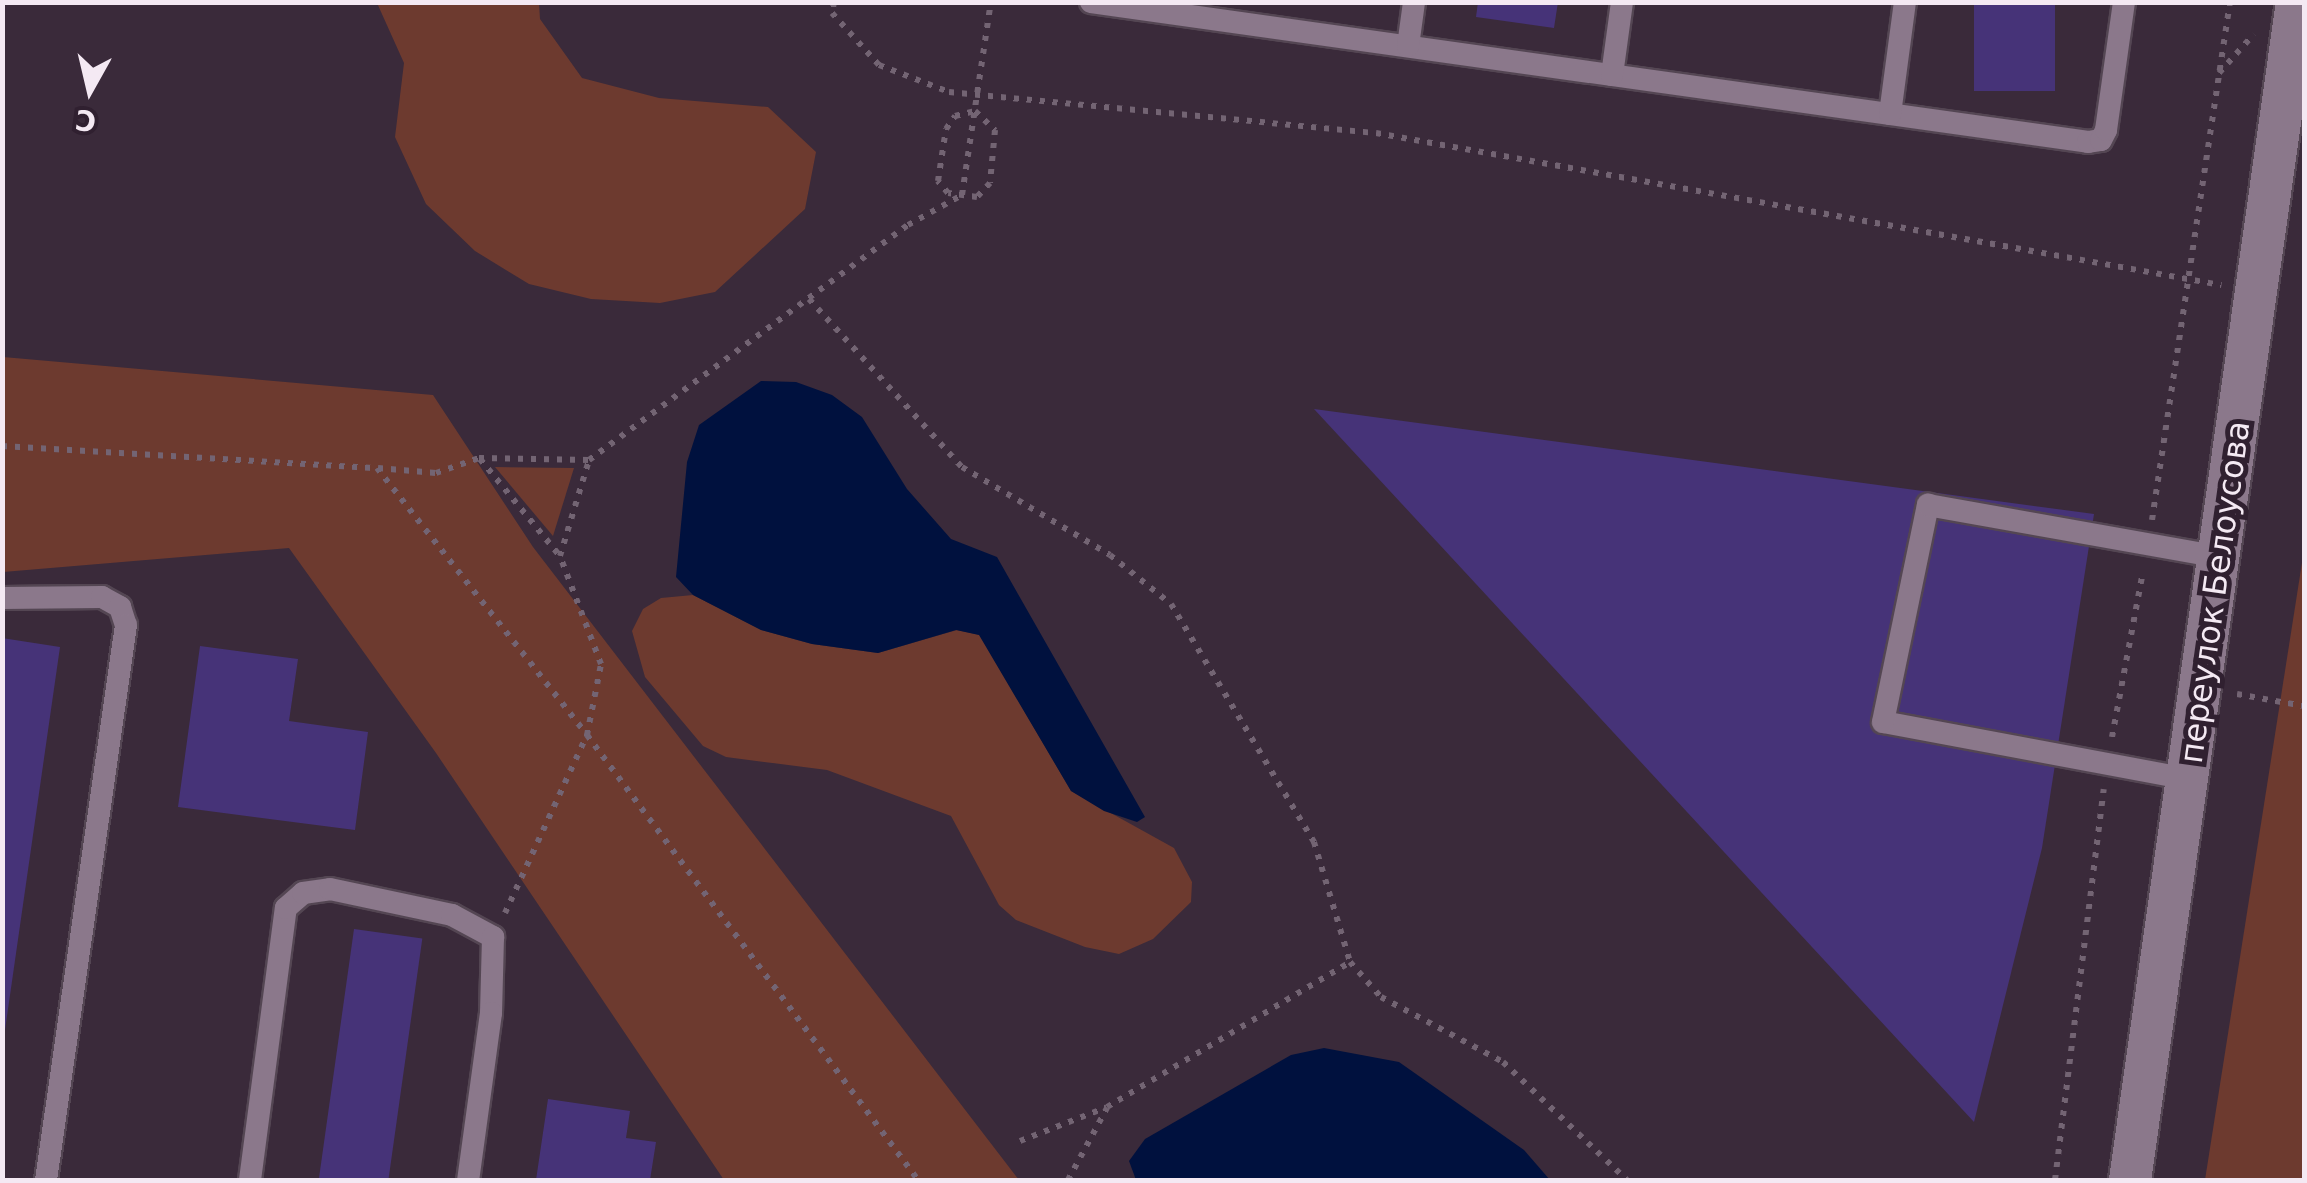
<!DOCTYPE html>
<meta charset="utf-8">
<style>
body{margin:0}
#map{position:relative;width:2307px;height:1183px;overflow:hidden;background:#3a2a3a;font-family:"DejaVu Sans",sans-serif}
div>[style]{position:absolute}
.green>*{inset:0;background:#6d3a2f}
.water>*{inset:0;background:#00113e}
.building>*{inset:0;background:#463378;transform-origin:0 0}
.path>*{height:6px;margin-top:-3px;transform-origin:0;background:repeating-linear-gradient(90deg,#736473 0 5px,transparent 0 13px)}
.roads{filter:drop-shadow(2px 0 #544653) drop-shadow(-2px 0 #544653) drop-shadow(0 2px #544653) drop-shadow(0 -2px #544653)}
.lane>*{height:22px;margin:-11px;padding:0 11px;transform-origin:11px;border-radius:11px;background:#8b788b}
.street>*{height:42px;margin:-21px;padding:0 21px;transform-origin:21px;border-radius:21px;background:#8b788b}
span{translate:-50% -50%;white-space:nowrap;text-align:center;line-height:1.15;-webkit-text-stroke:10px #302030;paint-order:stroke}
.street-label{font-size:32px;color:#f4e9f3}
.frame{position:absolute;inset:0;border:5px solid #f4e9f3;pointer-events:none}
.north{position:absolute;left:40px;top:40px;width:100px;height:100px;-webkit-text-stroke:8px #302030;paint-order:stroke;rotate:188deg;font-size:28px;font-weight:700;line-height:40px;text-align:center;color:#f4e9f3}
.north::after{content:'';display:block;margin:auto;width:35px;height:45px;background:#f4e9f3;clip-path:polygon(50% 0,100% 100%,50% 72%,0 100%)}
</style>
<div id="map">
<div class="green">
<div style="clip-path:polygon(377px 3px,539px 3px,540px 19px,582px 78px,659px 98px,768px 107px,816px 152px,805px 209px,715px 292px,660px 303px,591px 299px,529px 284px,475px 251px,426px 204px,395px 137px,404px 63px)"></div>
<div style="clip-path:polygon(3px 357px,433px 395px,533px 547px,1019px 1180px,724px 1180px,436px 753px,289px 548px,3px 572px)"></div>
<div style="clip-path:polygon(495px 467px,574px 468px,553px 536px)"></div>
<div style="clip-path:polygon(2304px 550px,2304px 1180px,2205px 1180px)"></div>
<div style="clip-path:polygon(693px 595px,761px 630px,812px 644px,878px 653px,957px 630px,980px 635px,1071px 791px,1174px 848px,1192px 882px,1191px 902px,1153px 939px,1119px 954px,1085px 947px,1016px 920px,999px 905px,951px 816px,827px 770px,726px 757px,703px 746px,645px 677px,632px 631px,643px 609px,661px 598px)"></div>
</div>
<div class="water">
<div style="clip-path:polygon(761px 381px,796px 382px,832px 395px,862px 417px,907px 489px,951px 539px,997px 557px,1145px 817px,1137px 822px,1104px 811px,1071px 791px,979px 635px,956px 630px,878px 653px,812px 644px,761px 630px,693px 595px,676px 577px,687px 462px,699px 425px)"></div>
<div style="clip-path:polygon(1324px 1048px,1399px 1062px,1524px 1150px,1550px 1180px,1136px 1180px,1129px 1161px,1145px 1139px,1291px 1055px)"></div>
</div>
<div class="building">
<div style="clip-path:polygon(1478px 2px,1558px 2px,1554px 28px,1476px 17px)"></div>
<div style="left:1974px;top:2px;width:81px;height:89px"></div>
<div style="clip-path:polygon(1314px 409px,2094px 514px,2042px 848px,1974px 1122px)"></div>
<div style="clip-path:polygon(2px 638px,60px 647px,5px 1030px,2px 1029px)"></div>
<div style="clip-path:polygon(200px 646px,298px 659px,289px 721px,368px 732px,355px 830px,178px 807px)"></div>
<div style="left:354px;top:929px;width:69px;height:253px;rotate:8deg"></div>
<div style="clip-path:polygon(548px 1099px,630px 1111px,626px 1138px,656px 1142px,650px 1180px,536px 1180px)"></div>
</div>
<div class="path">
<div style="left:834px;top:2px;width:11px;rotate:100deg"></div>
<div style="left:832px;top:13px;width:70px;rotate:47.9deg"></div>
<div style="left:879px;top:65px;width:75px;rotate:21.1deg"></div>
<div style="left:949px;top:92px;width:429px;rotate:5.5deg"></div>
<div style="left:1376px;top:133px;width:859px;rotate:10.2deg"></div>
<div style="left:2219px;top:73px;width:52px;rotate:-48.1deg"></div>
<div style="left:975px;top:111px;width:28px;rotate:44deg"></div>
<div style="left:995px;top:130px;width:53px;rotate:95.4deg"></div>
<div style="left:990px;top:183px;width:19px;rotate:133deg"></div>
<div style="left:977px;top:197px;width:29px;rotate:-172deg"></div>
<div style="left:948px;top:193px;width:16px;rotate:-130deg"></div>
<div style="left:938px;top:181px;width:53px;rotate:-81.3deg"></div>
<div style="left:946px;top:129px;width:16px;rotate:-55deg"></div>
<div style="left:955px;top:116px;width:21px;rotate:-14deg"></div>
<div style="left:809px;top:299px;width:227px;rotate:47.7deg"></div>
<div style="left:962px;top:467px;width:172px;rotate:30.7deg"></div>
<div style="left:1110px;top:555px;width:78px;rotate:38.8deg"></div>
<div style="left:1171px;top:604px;width:278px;rotate:59deg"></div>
<div style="left:1314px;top:842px;width:125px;rotate:73.3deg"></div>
<div style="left:1350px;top:962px;width:47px;rotate:48.5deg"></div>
<div style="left:1381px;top:997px;width:138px;rotate:28deg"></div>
<div style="left:1503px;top:1062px;width:171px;rotate:43.6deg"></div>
<div style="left:2px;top:446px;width:376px;rotate:3.4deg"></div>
<div style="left:377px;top:468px;width:340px;rotate:51.8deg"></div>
<div style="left:587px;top:735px;width:555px;rotate:53.36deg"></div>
<div style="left:480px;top:459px;width:126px;rotate:50.5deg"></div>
<div style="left:378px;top:468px;width:58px;rotate:4.9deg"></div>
<div style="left:436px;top:473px;width:46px;rotate:-19.2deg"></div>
<div style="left:479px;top:458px;width:110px;rotate:1deg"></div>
<div style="left:2152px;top:520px;width:524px;rotate:-81.44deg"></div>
<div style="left:2237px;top:694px;width:68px;rotate:10.2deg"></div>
<div style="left:2112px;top:737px;width:168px;rotate:-79.4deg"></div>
<div style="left:505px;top:913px;width:196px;rotate:-65.3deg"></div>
<div style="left:587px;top:735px;width:72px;rotate:-78.8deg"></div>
<div style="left:601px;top:664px;width:116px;rotate:-110.8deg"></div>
<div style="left:560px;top:556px;width:100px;rotate:-73.2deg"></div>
<div style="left:589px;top:460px;width:396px;rotate:-36.4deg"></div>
<div style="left:908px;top:225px;width:62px;rotate:-29.1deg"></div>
<div style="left:962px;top:195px;width:195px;rotate:-81.5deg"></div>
<div style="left:1020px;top:1141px;width:93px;rotate:-21.3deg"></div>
<div style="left:1107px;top:1107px;width:283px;rotate:-30.8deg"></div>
<div style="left:1068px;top:1180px;width:82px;rotate:-61.6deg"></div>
<div style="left:2055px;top:1180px;width:394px;rotate:-82.9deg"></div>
</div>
<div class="roads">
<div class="lane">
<div style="left:1091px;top:2px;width:1007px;rotate:7.99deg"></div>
<div style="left:2088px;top:142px;width:13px;rotate:-9deg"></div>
<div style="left:2101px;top:140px;width:11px;rotate:-63deg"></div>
<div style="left:2106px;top:130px;width:129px;rotate:-82deg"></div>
<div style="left:1408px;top:46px;width:44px;rotate:-82.2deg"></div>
<div style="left:1612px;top:75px;width:74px;rotate:-82.2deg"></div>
<div style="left:1890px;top:114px;width:113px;rotate:-82.4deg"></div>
<div style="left:2px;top:598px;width:100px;rotate:-0.6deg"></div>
<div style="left:102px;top:597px;width:21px;rotate:29deg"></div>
<div style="left:120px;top:607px;width:19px;rotate:72deg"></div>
<div style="left:126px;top:625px;width:561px;rotate:98.2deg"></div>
<div style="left:2188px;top:779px;width:310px;rotate:-169.4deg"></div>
<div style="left:1883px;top:722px;width:222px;rotate:-78.3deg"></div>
<div style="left:1928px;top:505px;width:296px;rotate:10.1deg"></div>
<div style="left:250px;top:1180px;width:274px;rotate:-82.5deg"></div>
<div style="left:286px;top:908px;width:23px;rotate:-41deg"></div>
<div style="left:303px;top:893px;width:27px;rotate:-8deg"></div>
<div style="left:330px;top:889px;width:125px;rotate:12deg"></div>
<div style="left:452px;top:915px;width:47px;rotate:28.2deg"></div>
<div style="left:493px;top:937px;width:76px;rotate:91.5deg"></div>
<div style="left:491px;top:1013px;width:169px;rotate:97.8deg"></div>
</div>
<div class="street">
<div style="left:2130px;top:1180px;width:1190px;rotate:-81.93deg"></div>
</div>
</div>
<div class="street-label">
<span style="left:2215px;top:592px;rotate:-82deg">переулок Белоусова</span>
</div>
<div class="frame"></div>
<div class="north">С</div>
</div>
